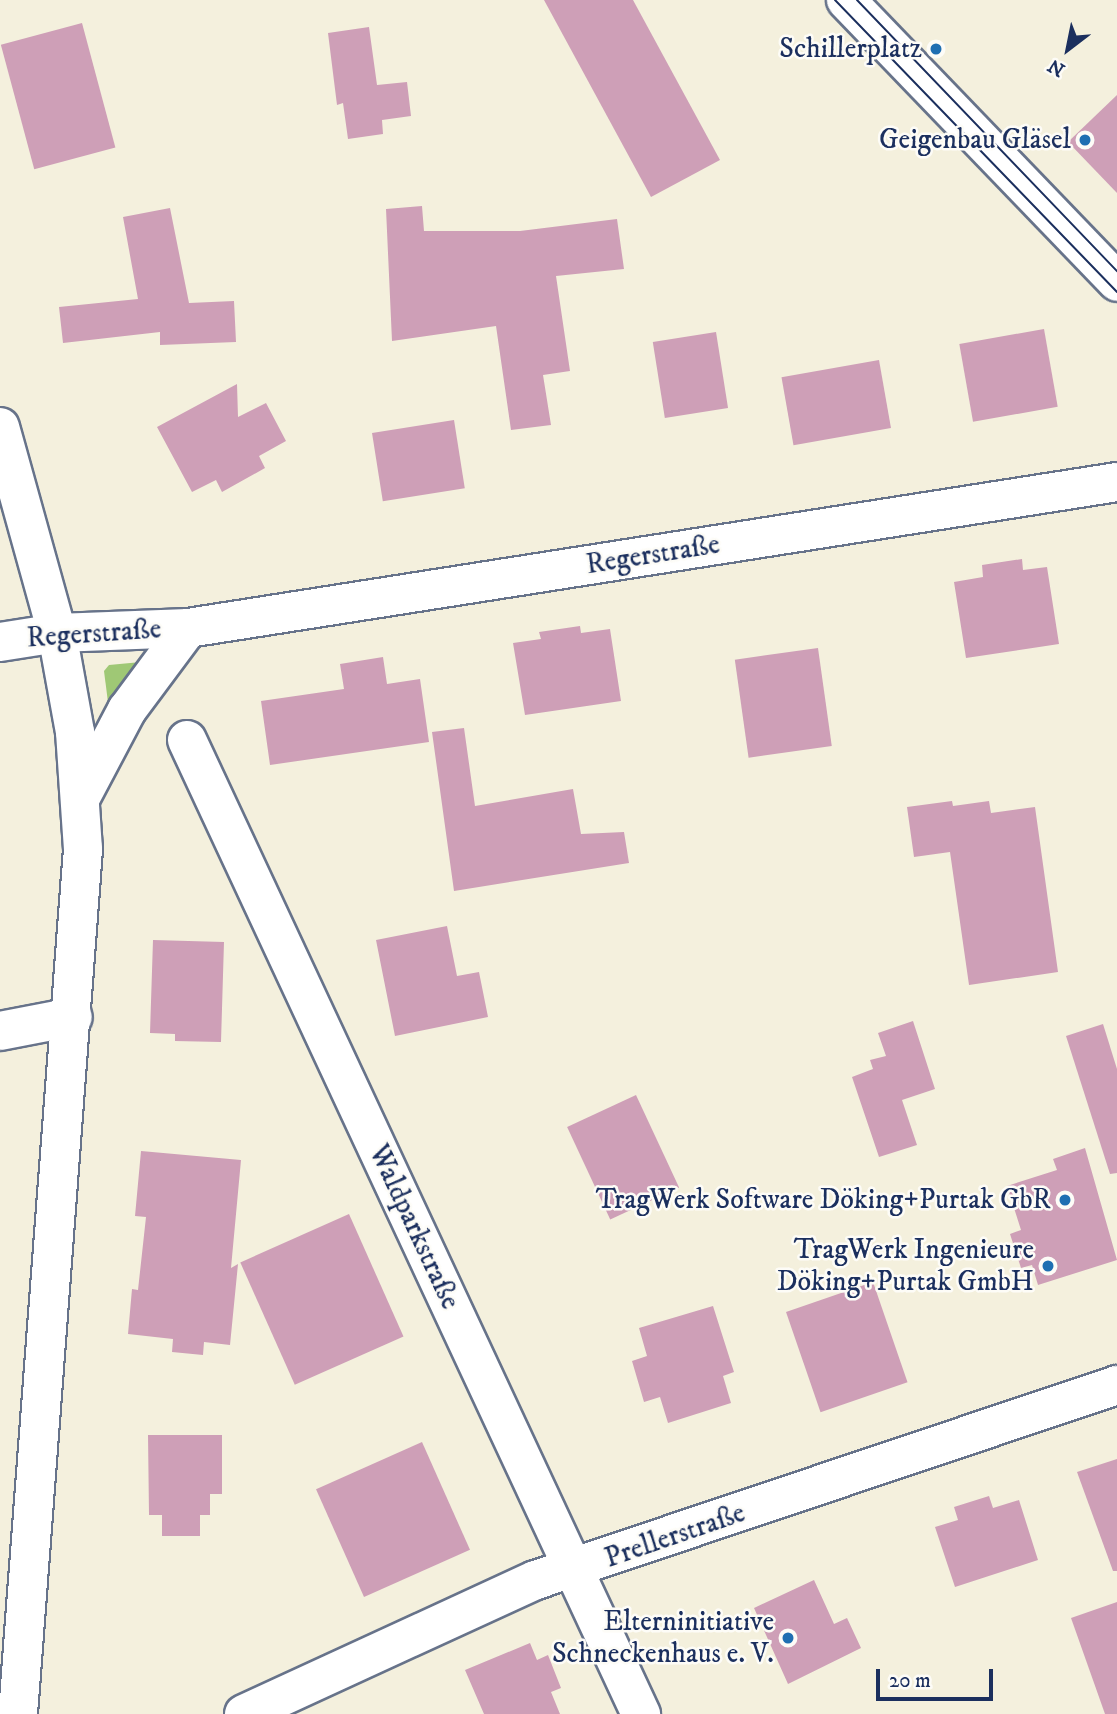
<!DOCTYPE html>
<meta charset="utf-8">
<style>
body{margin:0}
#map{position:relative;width:1117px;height:1714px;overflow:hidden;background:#f4f0dd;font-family:"IM FELL DW Pica",serif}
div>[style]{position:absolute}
.green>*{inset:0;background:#9fc875}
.building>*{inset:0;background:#ce9fb7;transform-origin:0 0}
.roads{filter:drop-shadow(2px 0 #67738a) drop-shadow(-2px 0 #67738a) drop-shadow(0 2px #67738a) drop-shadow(0 -2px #67738a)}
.minor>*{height:38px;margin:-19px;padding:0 19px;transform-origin:19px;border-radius:19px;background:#fff}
.major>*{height:38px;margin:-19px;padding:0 19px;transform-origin:19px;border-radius:19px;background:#fff}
.tram>*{height:2px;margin:-1px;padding:0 1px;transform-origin:1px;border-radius:1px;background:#1b2f5e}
.dots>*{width:19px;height:19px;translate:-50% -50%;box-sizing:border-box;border:4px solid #fdfcf7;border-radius:50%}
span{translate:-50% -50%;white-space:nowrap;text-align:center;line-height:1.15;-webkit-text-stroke:5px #fdfcf7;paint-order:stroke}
.poi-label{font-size:28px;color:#1b2f5e}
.right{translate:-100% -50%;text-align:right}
.street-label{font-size:28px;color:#1b2f5e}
.north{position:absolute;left:1033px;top:14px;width:70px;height:70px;-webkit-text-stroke:5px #fdfcf7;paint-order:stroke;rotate:212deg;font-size:19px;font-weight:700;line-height:28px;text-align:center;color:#1b2f5e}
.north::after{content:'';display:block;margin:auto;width:24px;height:32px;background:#1b2f5e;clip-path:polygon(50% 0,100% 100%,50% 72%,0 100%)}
.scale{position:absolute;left:876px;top:1669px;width:117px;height:32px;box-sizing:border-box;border:4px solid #1b2f5e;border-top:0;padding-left:9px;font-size:21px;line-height:24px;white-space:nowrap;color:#1b2f5e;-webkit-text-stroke:5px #fdfcf7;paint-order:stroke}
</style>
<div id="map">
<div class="green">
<div style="clip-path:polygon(141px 662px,110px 718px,104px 671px,109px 665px)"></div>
</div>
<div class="building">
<div style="clip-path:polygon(544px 0,633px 0,720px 160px,651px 197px)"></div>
<div style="left:82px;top:23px;width:129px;height:84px;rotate:75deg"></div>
<div style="clip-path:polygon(369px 27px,377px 85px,407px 82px,411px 116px,382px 120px,383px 134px,348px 139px,343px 103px,337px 105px,328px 33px)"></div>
<div style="clip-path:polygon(1117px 95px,1117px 193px,1068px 142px)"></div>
<div style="clip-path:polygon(422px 206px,424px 231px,520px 231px,617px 219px,624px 269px,556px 276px,570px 371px,543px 375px,551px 425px,511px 430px,496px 326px,392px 341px,386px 209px)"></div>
<div style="clip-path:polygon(170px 208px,189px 303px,234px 301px,236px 342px,160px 345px,160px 332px,63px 343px,59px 307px,138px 299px,123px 217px)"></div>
<div style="left:1044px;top:329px;width:79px;height:86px;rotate:80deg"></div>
<div style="left:716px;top:332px;width:77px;height:64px;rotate:81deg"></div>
<div style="left:879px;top:360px;width:69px;height:99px;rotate:80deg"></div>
<div style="clip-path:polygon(237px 384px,238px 417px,266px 403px,286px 441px,259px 456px,265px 468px,222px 492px,216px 480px,192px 492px,157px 427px)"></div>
<div style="left:454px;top:420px;width:69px;height:83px;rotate:81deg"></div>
<div style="clip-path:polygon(1022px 559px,1023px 570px,1047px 567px,1059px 644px,966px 658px,954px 582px,983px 577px,982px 565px)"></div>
<div style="clip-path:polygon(580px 626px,581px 633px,610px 629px,621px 701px,525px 715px,513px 643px,541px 639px,539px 632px)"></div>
<div style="left:818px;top:648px;width:99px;height:84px;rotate:82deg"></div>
<div style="clip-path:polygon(383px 657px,387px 684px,420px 679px,429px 742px,270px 765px,261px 701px,344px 689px,340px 664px)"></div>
<div style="clip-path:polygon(464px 728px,475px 806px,573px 789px,581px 834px,624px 832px,629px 863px,454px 891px,432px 732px)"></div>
<div style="clip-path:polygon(952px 801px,953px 806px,989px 801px,991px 813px,1035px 807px,1058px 972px,969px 985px,950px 852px,914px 857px,907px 807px)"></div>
<div style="clip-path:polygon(447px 926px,457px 976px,479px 972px,488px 1017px,395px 1036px,376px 940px)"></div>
<div style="clip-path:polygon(153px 940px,224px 942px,221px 1042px,175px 1041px,175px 1034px,150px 1033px)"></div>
<div style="clip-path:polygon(913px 1021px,935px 1089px,902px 1100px,917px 1145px,879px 1157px,852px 1077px,873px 1069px,870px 1060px,886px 1056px,878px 1033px)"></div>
<div style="clip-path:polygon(1103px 1024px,1117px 1069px,1117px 1173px,1110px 1174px,1066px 1036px)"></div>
<div style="left:636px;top:1095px;width:102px;height:76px;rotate:65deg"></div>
<div style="clip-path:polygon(1085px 1148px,1117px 1260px,1038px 1285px,1032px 1265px,1021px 1268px,1010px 1234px,1021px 1230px,1007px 1186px,1057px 1170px,1053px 1159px)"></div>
<div style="clip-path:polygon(141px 1151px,241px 1160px,231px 1268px,238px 1264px,230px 1345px,204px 1342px,203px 1355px,172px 1352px,173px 1339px,128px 1334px,132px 1289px,138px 1290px,146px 1217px,135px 1216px)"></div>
<div style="left:349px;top:1214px;width:134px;height:119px;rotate:66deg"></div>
<div style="left:873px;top:1282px;width:106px;height:92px;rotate:71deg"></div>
<div style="clip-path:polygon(713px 1306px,734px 1372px,723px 1376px,731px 1403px,668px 1423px,660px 1397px,644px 1402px,632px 1361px,647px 1356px,639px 1328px)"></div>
<div style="clip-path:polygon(148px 1435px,222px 1435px,222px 1494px,210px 1494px,210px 1515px,200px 1515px,200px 1536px,162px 1536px,162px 1515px,149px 1515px)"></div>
<div style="left:422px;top:1442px;width:118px;height:116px;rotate:66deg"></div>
<div style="clip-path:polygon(1117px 1459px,1117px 1571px,1113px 1571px,1077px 1472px)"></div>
<div style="clip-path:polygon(989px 1496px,993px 1508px,1019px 1500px,1038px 1560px,955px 1587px,935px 1527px,958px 1520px,954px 1507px)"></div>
<div style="clip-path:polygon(814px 1580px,834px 1624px,847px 1618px,861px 1648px,788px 1684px,754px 1608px)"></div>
<div style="clip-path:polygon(1117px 1602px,1117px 1714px,1105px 1714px,1071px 1618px)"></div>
<div style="clip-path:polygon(530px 1643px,537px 1660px,548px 1655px,561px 1688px,551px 1692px,560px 1714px,484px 1714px,465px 1670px)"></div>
</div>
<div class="roads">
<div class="minor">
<div style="left:846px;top:0;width:391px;rotate:46.1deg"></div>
<div style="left:0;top:642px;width:58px;rotate:-9deg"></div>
<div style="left:57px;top:633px;width:131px;rotate:-2.2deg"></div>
<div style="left:188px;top:628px;width:940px;rotate:-8.93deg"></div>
<div style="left:187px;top:740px;width:1075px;rotate:65.01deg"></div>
<div style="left:80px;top:799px;width:101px;rotate:-62.2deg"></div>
<div style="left:127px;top:710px;width:102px;rotate:-53.4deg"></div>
<div style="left:0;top:1031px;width:74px;rotate:-10.9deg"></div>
<div style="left:244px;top:1714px;width:321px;rotate:-24.7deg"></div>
<div style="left:536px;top:1580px;width:613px;rotate:-18.55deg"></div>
</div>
<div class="major">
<div style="left:0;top:427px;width:214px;rotate:74.5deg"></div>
<div style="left:57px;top:633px;width:101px;rotate:79.7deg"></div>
<div style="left:75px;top:732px;width:117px;rotate:86.1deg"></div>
<div style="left:83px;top:849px;width:867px;rotate:94.3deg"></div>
</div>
</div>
<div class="tram">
<div style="left:835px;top:0;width:406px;rotate:46deg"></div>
<div style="left:857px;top:0;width:376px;rotate:46.2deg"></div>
</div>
<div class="dots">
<div style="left:936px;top:49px;background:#1f6fb2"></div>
<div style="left:1085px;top:140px;background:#1f6fb2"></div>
<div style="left:1065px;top:1200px;background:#1f6fb2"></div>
<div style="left:1048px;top:1266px;background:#1f6fb2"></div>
<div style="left:788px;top:1638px;background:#1f6fb2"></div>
</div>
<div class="poi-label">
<span class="right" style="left:922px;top:49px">Schillerplatz</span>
<span class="right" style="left:1071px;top:140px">Geigenbau Gläsel</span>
<span class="right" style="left:1051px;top:1200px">TragWerk Software Döking+Purtak GbR</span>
<span class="right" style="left:1034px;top:1266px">TragWerk Ingenieure<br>Döking+Purtak GmbH</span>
<span class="right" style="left:774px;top:1638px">Elterninitiative<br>Schneckenhaus e. V.</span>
</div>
<div class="street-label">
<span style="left:653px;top:555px;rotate:-9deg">Regerstraße</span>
<span style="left:94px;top:634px;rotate:-4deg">Regerstraße</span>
<span style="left:414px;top:1227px;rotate:65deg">Waldparkstraße</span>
<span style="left:675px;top:1536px;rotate:-19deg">Prellerstraße</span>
</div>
<div class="north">N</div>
<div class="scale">20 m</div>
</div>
